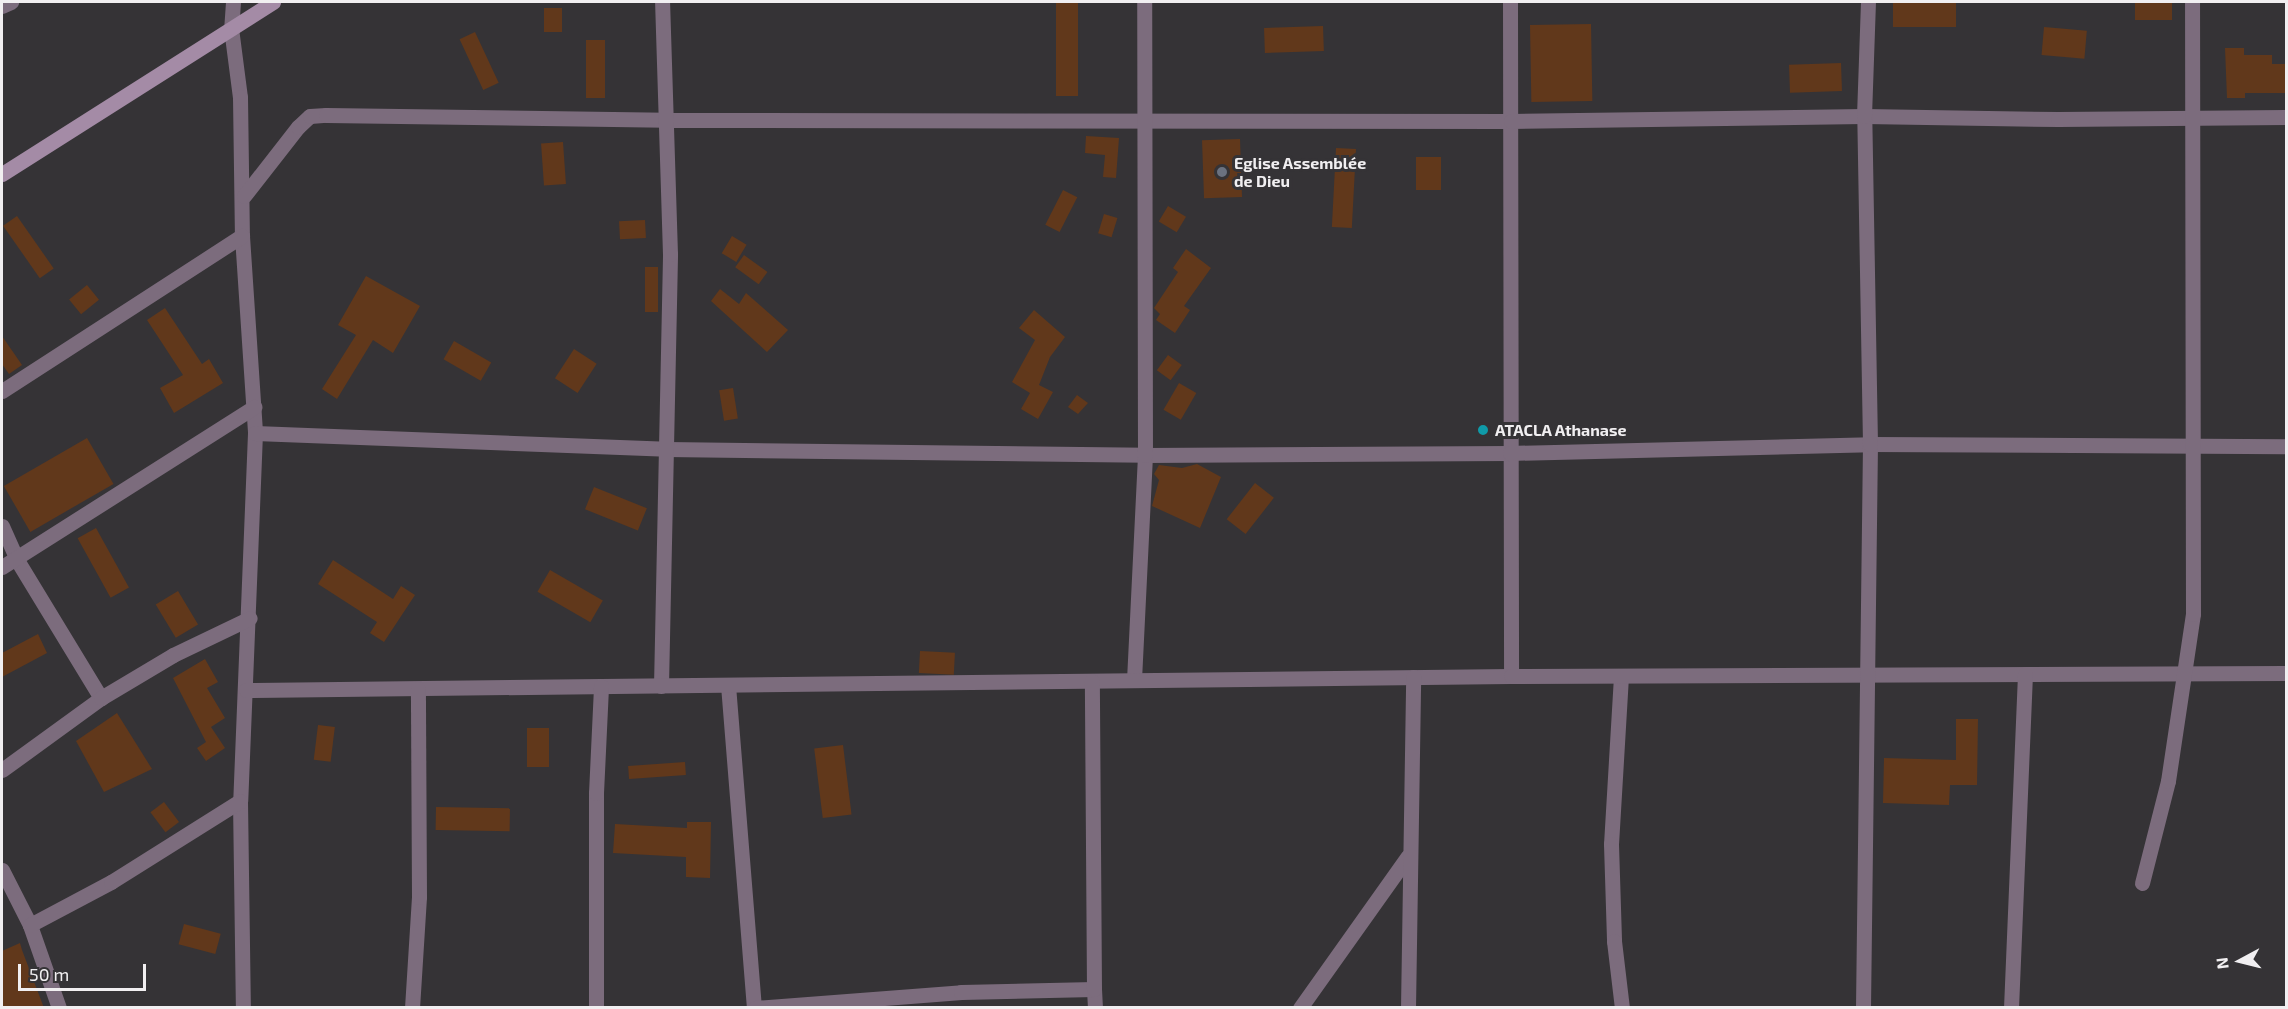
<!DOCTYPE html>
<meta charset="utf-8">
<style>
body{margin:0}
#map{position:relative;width:2288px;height:1009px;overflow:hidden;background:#353336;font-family:"Exo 2",sans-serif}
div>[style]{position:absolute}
.building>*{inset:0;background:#61381b;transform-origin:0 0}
.minor>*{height:15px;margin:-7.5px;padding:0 7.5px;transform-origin:7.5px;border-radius:7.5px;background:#7c6c7d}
.secondary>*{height:15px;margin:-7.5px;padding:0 7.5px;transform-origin:7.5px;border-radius:7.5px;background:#a48ba6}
.dots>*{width:16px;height:16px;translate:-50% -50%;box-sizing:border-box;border:3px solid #353336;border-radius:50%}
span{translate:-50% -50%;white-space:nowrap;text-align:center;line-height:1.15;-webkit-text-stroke:6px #353336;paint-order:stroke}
.poi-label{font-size:16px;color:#f1eff1;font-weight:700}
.left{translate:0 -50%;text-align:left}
.frame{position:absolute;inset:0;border:3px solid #f1eff1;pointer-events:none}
.north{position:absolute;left:2210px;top:931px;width:60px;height:60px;-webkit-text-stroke:4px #353336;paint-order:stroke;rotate:263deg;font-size:16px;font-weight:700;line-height:24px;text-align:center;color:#f1eff1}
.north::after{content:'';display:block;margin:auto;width:21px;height:27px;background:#f1eff1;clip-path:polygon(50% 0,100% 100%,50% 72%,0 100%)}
.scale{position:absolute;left:18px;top:964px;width:128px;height:27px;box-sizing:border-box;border:3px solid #f1eff1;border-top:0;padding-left:8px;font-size:18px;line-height:21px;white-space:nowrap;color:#f1eff1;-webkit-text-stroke:4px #353336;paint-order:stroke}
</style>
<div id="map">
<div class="building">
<div style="left:1056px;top:2px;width:22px;height:94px"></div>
<div style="left:2135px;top:2px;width:37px;height:18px"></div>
<div style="left:1893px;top:3px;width:63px;height:24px"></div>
<div style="left:544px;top:8px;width:18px;height:24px"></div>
<div style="left:1591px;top:24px;width:77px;height:61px;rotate:89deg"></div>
<div style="left:1323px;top:26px;width:25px;height:59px;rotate:88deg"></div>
<div style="left:2044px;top:27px;width:43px;height:28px;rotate:5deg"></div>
<div style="left:475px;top:32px;width:56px;height:17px;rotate:65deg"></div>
<div style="left:586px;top:40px;width:19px;height:58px"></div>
<div style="clip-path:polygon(2225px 48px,2244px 48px,2244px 55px,2272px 55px,2272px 64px,2286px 64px,2286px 93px,2245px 93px,2245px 98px,2227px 98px)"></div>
<div style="left:1841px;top:63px;width:28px;height:52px;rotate:88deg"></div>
<div style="clip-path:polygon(1086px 136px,1119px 138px,1116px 178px,1103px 177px,1105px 155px,1085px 153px)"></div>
<div style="left:1240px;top:139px;width:58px;height:38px;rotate:88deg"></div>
<div style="left:563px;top:142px;width:42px;height:22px;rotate:86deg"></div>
<div style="left:1336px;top:148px;width:20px;height:79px;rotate:3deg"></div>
<div style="left:1416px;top:157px;width:25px;height:33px"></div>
<div style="left:1063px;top:190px;width:16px;height:39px;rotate:27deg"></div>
<div style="left:1168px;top:206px;width:21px;height:18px;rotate:31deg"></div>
<div style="left:1104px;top:214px;width:14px;height:20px;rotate:17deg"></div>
<div style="left:17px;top:216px;width:64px;height:17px;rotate:55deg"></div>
<div style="left:645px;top:220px;width:18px;height:26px;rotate:87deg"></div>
<div style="left:732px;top:236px;width:17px;height:20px;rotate:31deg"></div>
<div style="clip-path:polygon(1186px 249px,1211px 268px,1184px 306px,1190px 310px,1175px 333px,1156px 320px,1160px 314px,1154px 308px,1178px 272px,1173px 268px)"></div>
<div style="left:744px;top:255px;width:29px;height:15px;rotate:36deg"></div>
<div style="left:645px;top:267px;width:13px;height:45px"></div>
<div style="clip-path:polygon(366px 276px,420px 306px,393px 353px,373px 340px,337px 399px,322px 389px,356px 335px,338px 325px)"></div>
<div style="left:87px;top:285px;width:19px;height:23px;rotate:51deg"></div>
<div style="clip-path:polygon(720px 289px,739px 304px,746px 293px,788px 330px,767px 352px,711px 301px)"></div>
<div style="clip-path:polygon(165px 308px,202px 364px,209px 359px,223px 383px,174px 413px,160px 388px,183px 375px,147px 320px)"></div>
<div style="clip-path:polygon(1034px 310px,1065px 337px,1050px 357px,1039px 385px,1053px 392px,1038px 419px,1021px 409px,1030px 393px,1012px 382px,1035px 340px,1019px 328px)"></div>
<div style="clip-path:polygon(2px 336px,22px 365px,9px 374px,2px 364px)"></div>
<div style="left:454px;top:341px;width:43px;height:21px;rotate:30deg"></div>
<div style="left:574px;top:349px;width:27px;height:35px;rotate:33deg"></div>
<div style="left:1168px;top:355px;width:17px;height:19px;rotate:36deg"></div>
<div style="left:1179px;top:383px;width:20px;height:31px;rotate:30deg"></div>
<div style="left:733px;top:388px;width:31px;height:14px;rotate:81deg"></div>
<div style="clip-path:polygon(1077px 395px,1088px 403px,1078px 414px,1068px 407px)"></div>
<div style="left:87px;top:438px;width:53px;height:96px;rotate:60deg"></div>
<div style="clip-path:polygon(1197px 464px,1221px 477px,1200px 528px,1152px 506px,1159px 480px,1154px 474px,1159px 465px,1182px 468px)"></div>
<div style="left:1255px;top:483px;width:24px;height:46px;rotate:38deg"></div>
<div style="left:594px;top:487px;width:57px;height:24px;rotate:22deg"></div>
<div style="left:96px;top:528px;width:68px;height:21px;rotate:61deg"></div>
<div style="clip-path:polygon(333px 560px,393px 599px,401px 586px,415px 595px,384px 642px,370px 633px,377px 622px,318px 584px)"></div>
<div style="left:550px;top:570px;width:61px;height:25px;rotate:30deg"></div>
<div style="left:178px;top:591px;width:39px;height:26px;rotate:59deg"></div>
<div style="clip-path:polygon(38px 634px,47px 653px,2px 677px,2px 653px)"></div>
<div style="left:920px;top:651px;width:35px;height:22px;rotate:3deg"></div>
<div style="clip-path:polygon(205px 659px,218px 682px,207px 688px,225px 718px,211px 727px,225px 748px,206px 761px,197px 748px,206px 742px,173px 678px)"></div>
<div style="clip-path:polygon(117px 713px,152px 769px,104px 792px,76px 741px)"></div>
<div style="clip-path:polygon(1956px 719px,1978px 719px,1977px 785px,1950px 785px,1949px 805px,1883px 803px,1884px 758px,1956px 760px)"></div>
<div style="left:318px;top:725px;width:17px;height:35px;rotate:7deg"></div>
<div style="left:527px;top:728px;width:22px;height:39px"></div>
<div style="left:843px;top:745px;width:70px;height:29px;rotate:83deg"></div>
<div style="left:685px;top:762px;width:13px;height:57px;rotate:86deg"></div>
<div style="left:164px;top:802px;width:25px;height:17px;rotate:53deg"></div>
<div style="left:436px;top:807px;width:74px;height:23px;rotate:1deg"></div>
<div style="clip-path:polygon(687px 822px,711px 822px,710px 878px,686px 877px,686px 857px,613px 853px,615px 824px,687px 828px)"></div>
<div style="left:184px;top:924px;width:38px;height:21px;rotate:15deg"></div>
<div style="clip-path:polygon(20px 943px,22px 950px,44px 1008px,2px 1008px,2px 951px)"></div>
</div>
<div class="minor">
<div style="left:233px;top:2px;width:26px;rotate:94deg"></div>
<div style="left:231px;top:28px;width:70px;rotate:82.6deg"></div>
<div style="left:240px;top:97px;width:139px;rotate:89.2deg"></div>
<div style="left:242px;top:236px;width:197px;rotate:86.2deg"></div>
<div style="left:255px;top:433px;width:368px;rotate:92.3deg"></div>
<div style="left:240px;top:801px;width:207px;rotate:89.2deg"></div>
<div style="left:1510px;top:2px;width:674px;rotate:89.91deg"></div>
<div style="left:2px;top:6px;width:10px;rotate:-24deg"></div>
<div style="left:244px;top:196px;width:88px;rotate:-52deg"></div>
<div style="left:298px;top:127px;width:16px;rotate:-43deg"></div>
<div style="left:310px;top:116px;width:16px;rotate:-4deg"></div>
<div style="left:326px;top:115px;width:339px;rotate:0.8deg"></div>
<div style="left:665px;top:120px;width:846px;rotate:0.07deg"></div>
<div style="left:1511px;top:121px;width:353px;rotate:-0.8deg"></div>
<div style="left:1864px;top:116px;width:194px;rotate:0.9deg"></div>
<div style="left:2058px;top:119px;width:228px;rotate:-0.5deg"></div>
<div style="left:2px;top:391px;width:286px;rotate:-32.9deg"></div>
<div style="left:255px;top:433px;width:411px;rotate:2.2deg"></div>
<div style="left:666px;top:449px;width:479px;rotate:0.7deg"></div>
<div style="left:1145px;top:455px;width:365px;rotate:-0.3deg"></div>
<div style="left:1510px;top:453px;width:360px;rotate:-1.4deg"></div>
<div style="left:1870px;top:444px;width:416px;rotate:0.3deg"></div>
<div style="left:2px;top:526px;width:37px;rotate:66deg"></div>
<div style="left:17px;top:560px;width:162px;rotate:58.7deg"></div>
<div style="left:2px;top:567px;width:299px;rotate:-32.4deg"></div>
<div style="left:1621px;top:676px;width:168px;rotate:93.4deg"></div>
<div style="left:1611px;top:844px;width:97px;rotate:88.2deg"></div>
<div style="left:1614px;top:941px;width:67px;rotate:83.2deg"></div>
<div style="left:1134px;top:680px;width:225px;rotate:-87.2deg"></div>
<div style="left:1145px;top:455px;width:453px;rotate:-90.1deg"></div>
<div style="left:728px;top:685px;width:321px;rotate:85.4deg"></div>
<div style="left:661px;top:686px;width:432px;rotate:-88.8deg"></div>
<div style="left:670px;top:254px;width:252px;rotate:-91.8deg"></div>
<div style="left:246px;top:690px;width:1265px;rotate:-0.63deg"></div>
<div style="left:1511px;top:676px;width:775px;rotate:-0.22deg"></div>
<div style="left:2px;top:770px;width:122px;rotate:-36deg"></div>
<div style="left:101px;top:698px;width:84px;rotate:-30.8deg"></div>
<div style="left:173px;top:655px;width:85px;rotate:-25.7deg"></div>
<div style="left:2px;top:870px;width:62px;rotate:63deg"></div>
<div style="left:2142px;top:883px;width:105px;rotate:-75.7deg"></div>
<div style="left:2168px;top:781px;width:169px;rotate:-81.5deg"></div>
<div style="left:2193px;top:614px;width:612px;rotate:-90.09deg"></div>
<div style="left:1094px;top:989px;width:19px;rotate:87deg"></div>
<div style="left:59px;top:1008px;width:88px;rotate:-109.3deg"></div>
<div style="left:30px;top:925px;width:92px;rotate:-28deg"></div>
<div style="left:111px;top:882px;width:152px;rotate:-32.1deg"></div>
<div style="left:412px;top:1008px;width:111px;rotate:-86.4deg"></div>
<div style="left:419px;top:897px;width:208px;rotate:-90.3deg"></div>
<div style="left:596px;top:1008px;width:215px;rotate:-90deg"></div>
<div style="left:596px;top:793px;width:107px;rotate:-87.3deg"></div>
<div style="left:755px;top:1008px;width:207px;rotate:-4.4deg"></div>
<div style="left:961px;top:992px;width:133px;rotate:-1.3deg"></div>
<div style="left:1094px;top:989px;width:308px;rotate:-90.4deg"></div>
<div style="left:1300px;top:1008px;width:186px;rotate:-54.6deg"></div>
<div style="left:1408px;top:1008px;width:331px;rotate:-89.1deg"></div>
<div style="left:1863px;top:1008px;width:564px;rotate:-89.29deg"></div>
<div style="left:1870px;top:444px;width:328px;rotate:-91deg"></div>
<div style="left:1864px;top:116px;width:114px;rotate:-88deg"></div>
<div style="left:2011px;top:1008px;width:334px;rotate:-87.6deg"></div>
</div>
<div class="secondary">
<div style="left:2px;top:174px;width:321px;rotate:-32.4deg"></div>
</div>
<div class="dots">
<div style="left:1222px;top:172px;background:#6b7280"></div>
<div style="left:1483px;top:430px;background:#0f9aa8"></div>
</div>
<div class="poi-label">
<span class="left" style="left:1234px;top:172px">Eglise Assemblée<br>de Dieu</span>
<span class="left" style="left:1495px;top:430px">ATACLA Athanase</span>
</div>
<div class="frame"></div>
<div class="north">N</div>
<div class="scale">50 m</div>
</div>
